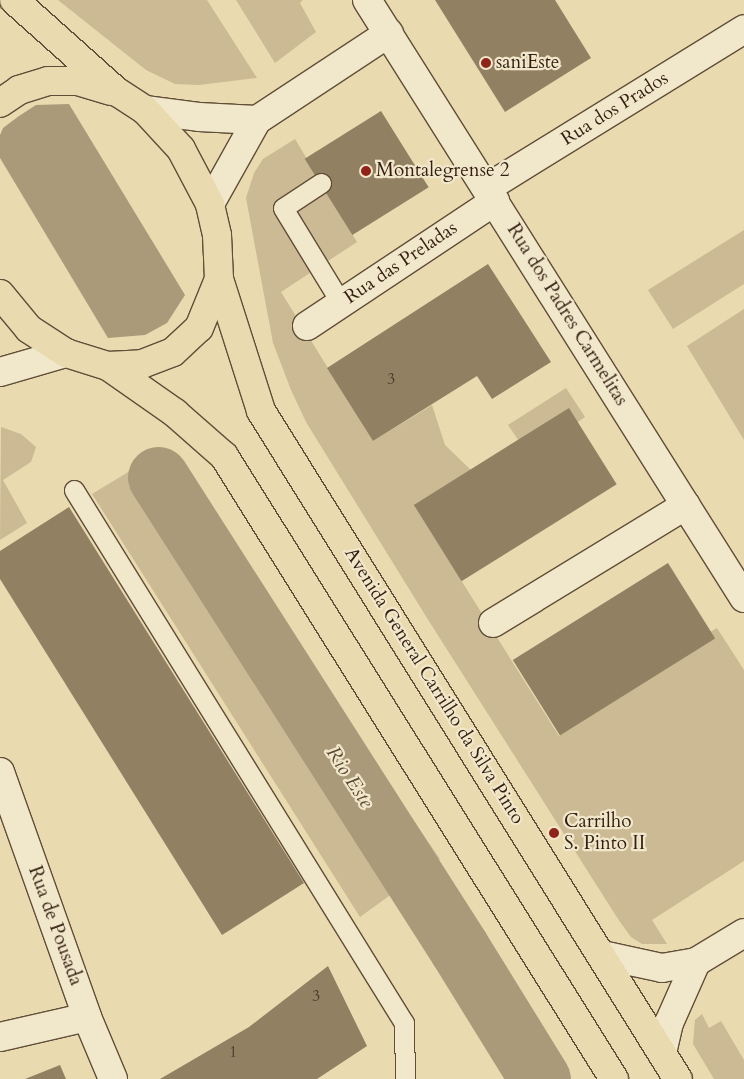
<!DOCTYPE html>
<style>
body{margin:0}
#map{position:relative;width:744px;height:1079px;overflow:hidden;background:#eadaaf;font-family:Cardo,serif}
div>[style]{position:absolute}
.green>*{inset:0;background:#cbba94}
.water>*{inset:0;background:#ab9a79}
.river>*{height:61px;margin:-30.5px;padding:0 30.5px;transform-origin:30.5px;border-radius:30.5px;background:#ab9a79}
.building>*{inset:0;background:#928063;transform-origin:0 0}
.roads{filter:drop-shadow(1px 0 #604e38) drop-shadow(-1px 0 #604e38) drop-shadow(0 1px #604e38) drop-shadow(0 -1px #604e38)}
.lane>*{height:19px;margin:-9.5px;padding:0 9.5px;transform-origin:9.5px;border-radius:9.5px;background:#f1e7cb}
.street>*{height:28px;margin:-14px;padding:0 14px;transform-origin:14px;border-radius:14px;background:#f1e7cb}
.primary>*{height:28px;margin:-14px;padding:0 14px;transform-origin:14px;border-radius:14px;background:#eadaaf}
.dots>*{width:14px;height:14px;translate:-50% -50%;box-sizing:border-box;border:2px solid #f1e7cb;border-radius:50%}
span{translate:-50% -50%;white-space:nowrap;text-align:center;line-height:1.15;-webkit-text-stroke:4.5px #f1e7cb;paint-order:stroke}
.number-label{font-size:16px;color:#4a3726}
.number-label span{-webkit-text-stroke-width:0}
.poi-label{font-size:19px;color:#321f11}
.left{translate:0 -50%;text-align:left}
.street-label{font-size:19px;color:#321f11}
.water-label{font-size:20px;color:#5c4a35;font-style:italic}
</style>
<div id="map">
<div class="green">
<div style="clip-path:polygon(58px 0,207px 0,257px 78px,199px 85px,175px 84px,146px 70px)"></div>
<div style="clip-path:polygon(236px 0,303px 0,300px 3px,316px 32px,275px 63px)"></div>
<div style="clip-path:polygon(295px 139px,357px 242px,281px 292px,373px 441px,432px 405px,445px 445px,472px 471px,415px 507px,559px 736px,714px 639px,710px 632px,717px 628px,744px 670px,744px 861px,652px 920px,667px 944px,642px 944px,631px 937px,618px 919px,427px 618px,306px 422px,291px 390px,273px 343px,246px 198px,254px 173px,263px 159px)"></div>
<div style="clip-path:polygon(744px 230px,744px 284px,673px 329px,648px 290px)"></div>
<div style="clip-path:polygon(744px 309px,744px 440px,687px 346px)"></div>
<div style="clip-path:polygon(566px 388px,585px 417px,578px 422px,519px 441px,508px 425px)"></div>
<div style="clip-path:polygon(1px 427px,21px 434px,36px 447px,31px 462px,3px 480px,27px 523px,0 540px)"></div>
<div style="clip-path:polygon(161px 452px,440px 859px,360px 917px,92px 494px)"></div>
<div style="clip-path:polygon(702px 1014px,709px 1028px,721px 1021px,744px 1060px,744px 1079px,714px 1079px,693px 1044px,695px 1020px)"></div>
</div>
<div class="water">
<div style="clip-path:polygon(69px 104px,185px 295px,167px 323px,145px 335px,108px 338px,0 158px,0 135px,3px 128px,19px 116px,36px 105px)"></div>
</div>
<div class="river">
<div style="left:158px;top:477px;width:559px;rotate:57.42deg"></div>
<div style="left:459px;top:948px;width:154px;rotate:58.3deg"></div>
</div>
<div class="building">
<div style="clip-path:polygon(435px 0,555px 0,591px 58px,505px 112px)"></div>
<div style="left:381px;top:111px;width:90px;height:90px;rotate:58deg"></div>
<div style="clip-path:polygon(488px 264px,551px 362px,492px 399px,477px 376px,373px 441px,327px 368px)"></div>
<div style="left:569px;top:408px;width:90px;height:183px;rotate:58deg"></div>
<div style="clip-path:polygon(69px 507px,304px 883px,222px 935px,0 579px,0 551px)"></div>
<div style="left:668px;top:563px;width:89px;height:183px;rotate:58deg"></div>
<div style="clip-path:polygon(328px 966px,367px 1046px,317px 1079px,160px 1079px,249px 1027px)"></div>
<div style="clip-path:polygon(60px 1065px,66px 1079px,25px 1079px)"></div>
</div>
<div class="roads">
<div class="lane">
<div style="left:321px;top:183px;width:45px;rotate:146.7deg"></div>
<div style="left:283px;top:208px;width:111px;rotate:58.6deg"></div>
<div style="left:74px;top:490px;width:627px;rotate:58.24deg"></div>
<div style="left:404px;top:1023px;width:56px;rotate:89deg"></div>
</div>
<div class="street">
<div style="left:367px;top:0;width:707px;rotate:57.77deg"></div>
<div style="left:145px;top:110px;width:54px;rotate:7.4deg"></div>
<div style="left:199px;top:117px;width:58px;rotate:3deg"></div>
<div style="left:487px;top:188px;width:302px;rotate:-31.7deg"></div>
<div style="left:210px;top:204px;width:96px;rotate:-60.8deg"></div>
<div style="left:257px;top:120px;width:158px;rotate:-33.4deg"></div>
<div style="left:307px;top:326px;width:226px;rotate:-33.6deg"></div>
<div style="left:0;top:372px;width:69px;rotate:-16.1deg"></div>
<div style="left:493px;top:623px;width:226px;rotate:-31.4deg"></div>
<div style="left:0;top:772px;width:260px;rotate:70.4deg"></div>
<div style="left:87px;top:1017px;width:67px;rotate:67.2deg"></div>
<div style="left:602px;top:955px;width:61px;rotate:12.2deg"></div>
<div style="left:662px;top:968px;width:35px;rotate:-10deg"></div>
<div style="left:696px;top:962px;width:56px;rotate:-31.1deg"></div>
<div style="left:0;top:1037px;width:89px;rotate:-12.9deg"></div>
<div style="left:662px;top:1053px;width:31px;rotate:-77deg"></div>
<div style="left:669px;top:1023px;width:67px;rotate:-66.1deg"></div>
</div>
<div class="primary">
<div style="left:0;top:103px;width:23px;rotate:-34deg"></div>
<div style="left:19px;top:90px;width:30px;rotate:-17deg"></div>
<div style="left:48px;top:81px;width:30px"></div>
<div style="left:78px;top:81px;width:34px;rotate:17deg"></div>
<div style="left:219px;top:279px;width:139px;rotate:72.3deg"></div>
<div style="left:261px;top:411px;width:787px;rotate:58.03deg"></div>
<div style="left:0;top:294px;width:45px;rotate:50.4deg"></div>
<div style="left:29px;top:329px;width:44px;rotate:33deg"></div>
<div style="left:66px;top:353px;width:44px;rotate:17.2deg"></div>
<div style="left:108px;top:366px;width:34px;rotate:-3deg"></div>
<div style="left:142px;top:364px;width:33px;rotate:-21deg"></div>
<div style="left:173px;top:352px;width:35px;rotate:-43deg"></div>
<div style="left:199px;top:328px;width:53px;rotate:-67.8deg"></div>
<div style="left:219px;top:279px;width:44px;rotate:-92.6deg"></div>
<div style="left:217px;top:235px;width:32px;rotate:-103deg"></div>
<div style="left:210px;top:204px;width:62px;rotate:-117.8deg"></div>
<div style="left:181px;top:149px;width:53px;rotate:-132.7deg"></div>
<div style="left:145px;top:110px;width:33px;rotate:-147deg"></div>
<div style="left:117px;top:92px;width:138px;rotate:-138.2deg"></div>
<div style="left:108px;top:366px;width:82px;rotate:35deg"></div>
<div style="left:175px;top:413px;width:65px;rotate:41.3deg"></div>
<div style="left:224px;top:456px;width:735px;rotate:57.95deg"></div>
</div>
</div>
<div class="dots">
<div style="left:486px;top:63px;background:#8f2418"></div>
<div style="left:366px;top:171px;background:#8f2418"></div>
<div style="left:554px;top:833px;background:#8f2418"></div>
</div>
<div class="number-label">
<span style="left:391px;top:379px">3</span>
<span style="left:316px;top:996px">3</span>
<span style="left:233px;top:1052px">1</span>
</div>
<div class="poi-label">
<span class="left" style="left:496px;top:63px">saniEste</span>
<span class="left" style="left:376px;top:171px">Montalegrense 2</span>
<span class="left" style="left:564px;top:833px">Carrilho<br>S. Pinto II</span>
</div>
<div class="street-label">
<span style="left:615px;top:109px;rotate:-32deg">Rua dos Prados</span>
<span style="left:401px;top:263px;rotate:-34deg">Rua das Preladas</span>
<span style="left:567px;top:315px;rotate:58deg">Rua dos Padres Carmelitas</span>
<span style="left:434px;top:686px;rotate:58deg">Avenida General Carrilho da Silva Pinto</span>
<span style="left:55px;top:926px;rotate:70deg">Rua de Pousada</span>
</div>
<div class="water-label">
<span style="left:350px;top:777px;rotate:57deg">Rio Este</span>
</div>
</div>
